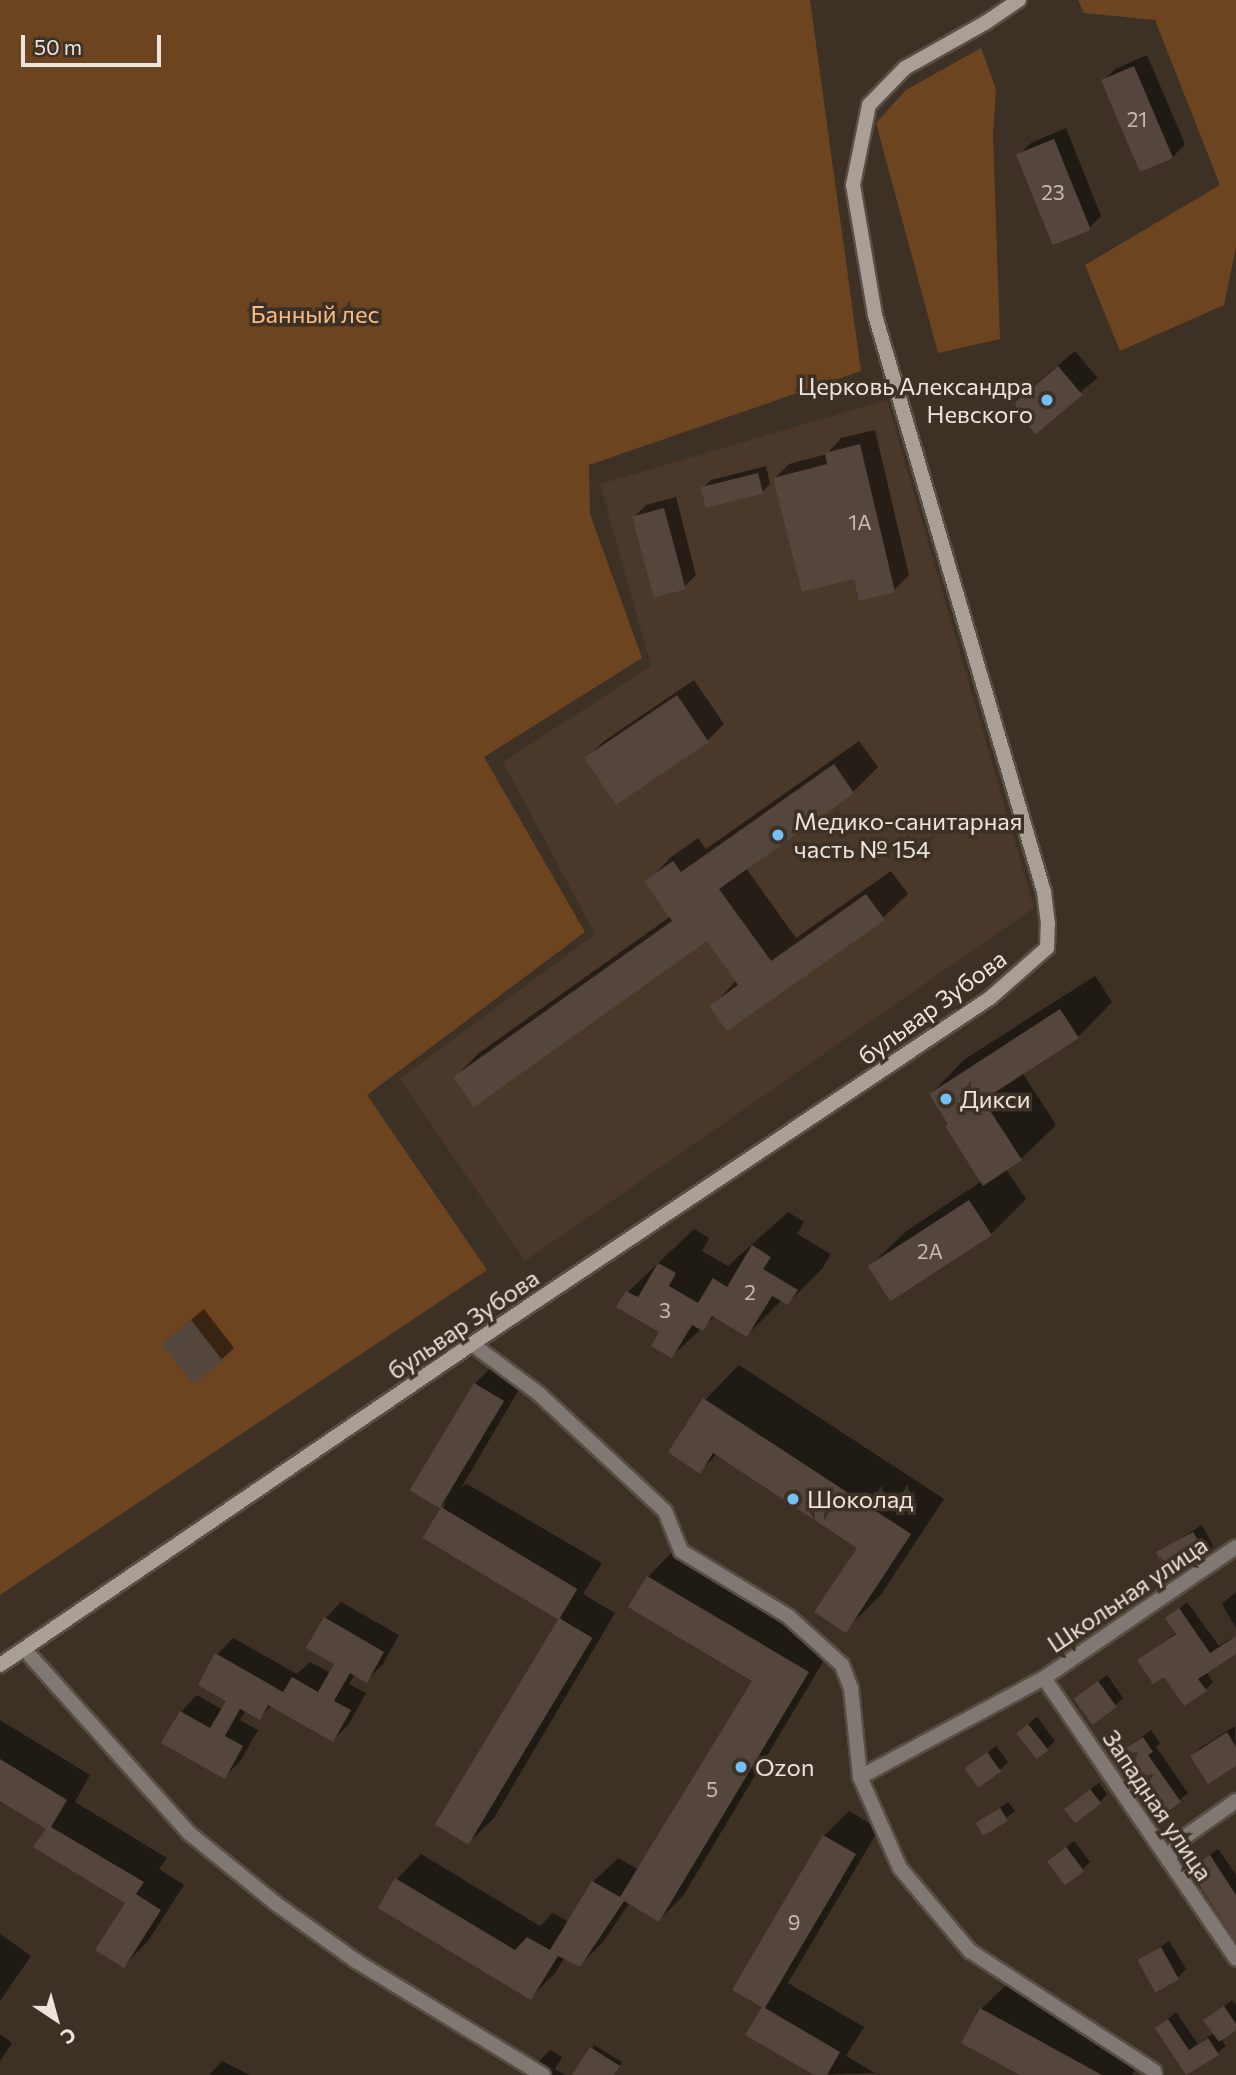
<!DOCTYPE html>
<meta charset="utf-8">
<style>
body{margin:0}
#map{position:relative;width:1236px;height:2075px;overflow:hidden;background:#3d3126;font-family:Commissioner,sans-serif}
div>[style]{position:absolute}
.built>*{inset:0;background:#4a382b}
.green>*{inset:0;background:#6c4420}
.shadow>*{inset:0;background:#0007;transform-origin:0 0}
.building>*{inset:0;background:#54463c;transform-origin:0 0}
.roads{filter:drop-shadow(2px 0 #594e43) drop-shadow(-2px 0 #594e43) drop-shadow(0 2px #594e43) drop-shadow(0 -2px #594e43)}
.street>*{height:14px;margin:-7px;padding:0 7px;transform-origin:7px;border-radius:7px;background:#7f7873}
.secondary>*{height:14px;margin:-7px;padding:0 7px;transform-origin:7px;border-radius:7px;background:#a99f96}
.dots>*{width:19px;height:19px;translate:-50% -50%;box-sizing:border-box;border:4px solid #3d3126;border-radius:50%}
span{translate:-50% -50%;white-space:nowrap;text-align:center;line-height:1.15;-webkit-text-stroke:7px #3d3126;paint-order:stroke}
.number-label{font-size:21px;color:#c6bcb5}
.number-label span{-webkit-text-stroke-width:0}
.park-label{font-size:24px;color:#febc84}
.poi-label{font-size:24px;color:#ece4dd}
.right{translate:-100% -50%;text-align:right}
.left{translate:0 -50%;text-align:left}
.street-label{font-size:24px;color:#ece4dd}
.north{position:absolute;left:21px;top:1984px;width:70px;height:70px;-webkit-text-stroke:5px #3d3126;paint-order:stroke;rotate:144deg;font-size:19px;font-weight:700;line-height:28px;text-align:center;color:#ece4dd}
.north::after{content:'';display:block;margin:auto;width:24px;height:32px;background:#ece4dd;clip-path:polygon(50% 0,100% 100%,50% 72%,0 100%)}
.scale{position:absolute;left:21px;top:35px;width:140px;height:32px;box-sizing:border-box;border:4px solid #ece4dd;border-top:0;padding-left:9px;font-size:21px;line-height:24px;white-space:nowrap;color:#ece4dd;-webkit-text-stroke:5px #3d3126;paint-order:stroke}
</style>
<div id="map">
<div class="built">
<div style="clip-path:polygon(887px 400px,1034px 908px,525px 1261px,400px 1079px,595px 934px,503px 762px,651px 666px,600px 484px)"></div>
</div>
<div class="green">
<div style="clip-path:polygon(0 0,810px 0,861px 371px,589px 465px,590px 514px,642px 658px,484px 757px,585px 932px,367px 1095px,487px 1270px,0 1595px)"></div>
<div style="clip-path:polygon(1078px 0,1236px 0,1236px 247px,1224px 305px,1120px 351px,1085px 265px,1220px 185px,1155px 20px,1084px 13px)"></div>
<div style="clip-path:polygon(981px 48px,996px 89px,993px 135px,1000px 339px,938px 353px,876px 123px,906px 90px)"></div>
</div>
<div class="shadow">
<div style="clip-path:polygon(1147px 55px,1185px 144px,1173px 157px,1103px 81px,1115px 69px)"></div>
<div style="clip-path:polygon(1066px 128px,1101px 216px,1089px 228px,1018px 155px,1031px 143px)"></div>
<div style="left:1075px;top:351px;width:35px;height:82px;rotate:50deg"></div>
<div style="clip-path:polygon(875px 430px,909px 575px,894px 590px,855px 577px,775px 478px,789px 464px,827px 454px,841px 438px)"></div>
<div style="clip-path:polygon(766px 466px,770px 484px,762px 492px,703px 488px,711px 480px)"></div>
<div style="clip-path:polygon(676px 497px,696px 575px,684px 587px,634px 517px,646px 505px)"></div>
<div style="clip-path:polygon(694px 680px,724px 724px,708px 740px,587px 758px,604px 741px)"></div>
<div style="clip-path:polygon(859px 741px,878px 767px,853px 792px,746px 868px,796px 938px,891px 871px,908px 894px,883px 918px,712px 1006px,737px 980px,708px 939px,455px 1077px,479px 1053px,671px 916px,647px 882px,671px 857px,698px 838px,706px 849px)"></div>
<div style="clip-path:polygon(1095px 976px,1112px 1002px,1078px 1037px,1022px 1072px,1056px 1125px,1021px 1159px,1006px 1169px,1026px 1199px,991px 1234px,870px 1266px,905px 1232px,982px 1181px,931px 1094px,965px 1059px)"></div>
<div style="clip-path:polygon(788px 1212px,804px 1222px,797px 1234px,831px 1254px,822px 1269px,788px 1303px,782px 1300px,747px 1335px,715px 1316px,672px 1356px,662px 1332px,619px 1307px,628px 1292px,694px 1229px,709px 1238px,702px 1251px,728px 1266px)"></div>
<div style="clip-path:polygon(204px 1309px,234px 1348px,221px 1360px,163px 1343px)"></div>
<div style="clip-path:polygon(499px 1359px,527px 1376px,461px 1488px,467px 1484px,602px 1563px,583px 1594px,615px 1613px,494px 1818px,469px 1842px,562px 1618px,426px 1538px,447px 1501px,441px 1506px,475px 1384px)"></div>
<div style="clip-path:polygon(739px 1365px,944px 1499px,880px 1596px,845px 1630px,859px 1547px,717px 1454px,700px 1471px,705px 1400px)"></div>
<div style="clip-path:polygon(1202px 1525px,1213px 1546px,1206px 1554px,1158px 1553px)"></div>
<div style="clip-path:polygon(672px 1552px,832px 1647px,683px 1896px,659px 1920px,630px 1902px,604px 1941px,580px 1965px,565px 1957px,555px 1973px,531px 1997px,380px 1907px,397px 1879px,421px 1854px,540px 1926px,553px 1913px,569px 1922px,593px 1882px,618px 1858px,639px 1870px,754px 1680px,648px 1577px)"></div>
<div style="clip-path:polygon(1236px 1592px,1236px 1628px,1222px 1604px)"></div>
<div style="clip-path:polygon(341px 1602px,399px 1635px,383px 1664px,367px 1680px,355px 1674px,349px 1684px,366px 1693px,349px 1724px,333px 1740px,271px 1706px,259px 1718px,246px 1710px,240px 1720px,258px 1730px,241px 1760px,225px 1777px,181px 1712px,197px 1695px,223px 1710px,228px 1700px,217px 1655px,233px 1638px,297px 1674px,310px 1662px,331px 1673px,336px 1664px,325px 1619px)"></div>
<div style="clip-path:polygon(1187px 1602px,1219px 1646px,1231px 1638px,1236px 1644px,1236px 1650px,1206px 1672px,1213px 1682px,1206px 1689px,1164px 1674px,1139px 1660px,1177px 1632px,1167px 1619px)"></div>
<div style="clip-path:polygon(1107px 1675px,1123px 1698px,1116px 1705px,1076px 1699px)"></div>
<div style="clip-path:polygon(1037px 1717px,1055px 1741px,1047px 1749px,1026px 1726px)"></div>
<div style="clip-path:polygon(0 1720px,90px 1775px,75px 1802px,167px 1858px,159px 1869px,184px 1885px,148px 1941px,124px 1966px,127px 1902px,48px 1828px,0 1799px)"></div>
<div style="clip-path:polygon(1235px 1726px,1236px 1762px,1192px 1756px,1200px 1748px)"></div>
<div style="clip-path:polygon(1151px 1730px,1160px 1743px,1156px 1747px,1188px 1793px,1180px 1800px,1113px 1758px)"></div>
<div style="clip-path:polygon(996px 1746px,1008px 1762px,1000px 1770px,967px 1769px)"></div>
<div style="clip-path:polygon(1099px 1783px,1107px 1794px,1100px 1802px,1074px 1801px)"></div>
<div style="clip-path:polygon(1008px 1802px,1015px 1811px,985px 1835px,986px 1818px)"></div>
<div style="clip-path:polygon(849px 1811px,879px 1829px,788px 1983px,864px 2027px,846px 2056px,875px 2073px,817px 2075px,748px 2034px,764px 2007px,824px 1836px)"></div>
<div style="clip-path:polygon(1074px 1841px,1090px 1862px,1082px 1870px,1058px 1854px)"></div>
<div style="clip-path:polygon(1218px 1849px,1236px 1875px,1236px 1935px,1191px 1869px)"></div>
<div style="clip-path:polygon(0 1934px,31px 1956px,0 2001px)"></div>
<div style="clip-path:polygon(1169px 1941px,1186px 1969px,1178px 1977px,1140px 1961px)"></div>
<div style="clip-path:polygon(1006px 1985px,1141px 2059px,1132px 2075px,1024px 2075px,981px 2009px)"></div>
<div style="clip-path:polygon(1232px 2000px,1236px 2005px,1236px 2028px,1221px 2039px,1226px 2046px,1187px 2074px,1157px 2028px,1176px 2012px,1198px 2044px,1214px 2033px,1206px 2020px)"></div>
<div style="clip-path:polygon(0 2034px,12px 2043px,0 2061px)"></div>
<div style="clip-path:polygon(594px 2045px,622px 2062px,614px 2075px,586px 2075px)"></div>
<div style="clip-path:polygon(550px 2050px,562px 2057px,555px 2069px,565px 2075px,525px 2075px)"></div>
<div style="clip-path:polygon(222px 2061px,250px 2075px,209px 2075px)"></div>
</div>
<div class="building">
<div style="left:1134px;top:66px;width:100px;height:36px;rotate:67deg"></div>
<div style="left:1054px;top:139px;width:98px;height:41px;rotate:68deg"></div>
<div style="left:1058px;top:366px;width:38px;height:61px;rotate:50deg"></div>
<div style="clip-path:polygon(860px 444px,895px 592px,859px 601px,854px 579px,802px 592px,773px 478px,827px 464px,825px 453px)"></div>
<div style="left:758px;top:473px;width:21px;height:59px;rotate:76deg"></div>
<div style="left:664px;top:508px;width:84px;height:33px;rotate:75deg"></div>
<div style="left:677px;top:695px;width:57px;height:112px;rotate:56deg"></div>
<div style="clip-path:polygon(834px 764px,854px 793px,719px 889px,771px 961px,866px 894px,885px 920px,727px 1031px,709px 1006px,738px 985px,707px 941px,474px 1107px,453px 1077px,672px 921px,644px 881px,673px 861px,681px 872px)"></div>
<div style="clip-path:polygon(1060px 1009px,1079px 1038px,983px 1100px,1022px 1160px,983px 1186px,945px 1126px,948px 1124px,929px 1094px)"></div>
<div style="left:969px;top:1200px;width:42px;height:121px;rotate:57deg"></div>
<div style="clip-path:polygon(752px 1245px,771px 1257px,763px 1269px,798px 1290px,788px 1305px,772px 1296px,747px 1337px,712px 1316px,703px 1331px,692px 1325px,672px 1358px,651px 1346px,659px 1332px,616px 1307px,626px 1291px,638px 1297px,658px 1263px,676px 1273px,669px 1286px,698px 1303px,713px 1278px,727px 1287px)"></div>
<div style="left:191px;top:1320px;width:52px;height:38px;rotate:52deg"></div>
<div style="left:474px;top:1383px;width:35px;height:125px;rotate:31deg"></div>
<div style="clip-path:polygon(703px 1398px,911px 1534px,846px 1633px,814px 1612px,857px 1548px,713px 1453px,700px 1474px,668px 1452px)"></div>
<div style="left:441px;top:1507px;width:159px;height:36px;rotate:31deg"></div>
<div style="clip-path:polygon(1193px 1532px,1207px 1555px,1171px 1579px,1156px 1552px)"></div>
<div style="clip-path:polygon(647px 1576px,809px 1672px,659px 1922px,624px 1901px,580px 1967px,558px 1956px,531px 2000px,378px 1908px,395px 1878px,515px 1950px,527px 1937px,550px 1950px,592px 1881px,620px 1897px,752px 1681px,628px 1607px)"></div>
<div style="clip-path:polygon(1179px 1608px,1210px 1653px,1236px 1636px,1236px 1654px,1198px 1679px,1207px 1691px,1184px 1706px,1164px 1677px,1153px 1684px,1137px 1660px,1176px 1634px,1165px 1618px)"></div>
<div style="clip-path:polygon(324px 1617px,384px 1652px,367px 1683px,350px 1673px,334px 1701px,351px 1710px,333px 1742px,268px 1705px,260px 1720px,240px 1709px,225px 1736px,243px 1746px,225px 1779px,161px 1743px,180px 1711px,210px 1728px,226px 1701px,198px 1685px,215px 1653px,283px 1692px,292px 1677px,318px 1692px,334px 1664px,306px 1648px)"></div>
<div style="left:559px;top:1618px;width:39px;height:241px;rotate:31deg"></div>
<div style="left:1098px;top:1681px;width:32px;height:30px;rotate:54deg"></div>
<div style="left:1028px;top:1724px;width:33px;height:15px;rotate:52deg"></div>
<div style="clip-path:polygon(1227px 1732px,1236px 1747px,1236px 1766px,1208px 1784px,1190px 1756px)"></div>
<div style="clip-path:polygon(1143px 1737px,1153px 1752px,1148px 1755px,1181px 1802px,1161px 1816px,1128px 1769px,1121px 1774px,1111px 1758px)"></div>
<div style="left:987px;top:1752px;width:24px;height:28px;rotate:54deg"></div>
<div style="clip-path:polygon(0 1759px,67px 1800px,51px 1827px,144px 1882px,136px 1894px,161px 1910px,124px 1968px,95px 1950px,125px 1903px,33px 1847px,46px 1829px,0 1801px)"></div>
<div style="left:1090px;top:1789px;width:18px;height:33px;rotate:52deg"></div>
<div style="left:1000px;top:1808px;width:15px;height:29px;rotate:58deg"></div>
<div style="clip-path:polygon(823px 1835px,856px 1854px,765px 2008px,840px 2052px,827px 2075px,814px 2075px,745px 2035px,762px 2007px,732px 1990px)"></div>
<div style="left:1066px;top:1847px;width:30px;height:24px;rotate:53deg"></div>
<div style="clip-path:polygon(1210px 1855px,1236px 1895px,1236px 1941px,1189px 1869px)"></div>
<div style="left:1161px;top:1947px;width:37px;height:27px;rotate:61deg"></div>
<div style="clip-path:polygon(1224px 2006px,1236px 2024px,1236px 2030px,1219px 2042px,1203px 2020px)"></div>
<div style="clip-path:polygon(980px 2008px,1102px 2075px,1020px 2075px,961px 2043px)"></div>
<div style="clip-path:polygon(1168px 2019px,1189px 2050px,1208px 2038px,1219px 2055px,1186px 2075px,1155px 2028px)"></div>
<div style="clip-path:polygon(590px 2047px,620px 2066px,614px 2075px,572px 2075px)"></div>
</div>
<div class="roads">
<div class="street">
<div style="left:472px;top:1344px;width:82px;rotate:36.6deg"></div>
<div style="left:538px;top:1393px;width:173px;rotate:42.9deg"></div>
<div style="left:665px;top:1511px;width:43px;rotate:68.2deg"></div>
<div style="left:681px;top:1551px;width:125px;rotate:31.3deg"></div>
<div style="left:788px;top:1616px;width:73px;rotate:42.2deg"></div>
<div style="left:842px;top:1665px;width:25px;rotate:69deg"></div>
<div style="left:851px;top:1688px;width:89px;rotate:84.2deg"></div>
<div style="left:860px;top:1777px;width:99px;rotate:66.3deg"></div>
<div style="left:900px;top:1868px;width:109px;rotate:49.9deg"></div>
<div style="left:970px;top:1951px;width:220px;rotate:33.1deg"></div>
<div style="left:1154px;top:2071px;width:4px;rotate:76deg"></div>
<div style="left:24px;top:1649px;width:247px;rotate:48.1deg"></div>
<div style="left:189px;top:1833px;width:111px;rotate:39.1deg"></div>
<div style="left:275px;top:1903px;width:100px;rotate:35.6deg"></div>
<div style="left:356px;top:1961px;width:219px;rotate:31.4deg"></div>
<div style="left:1044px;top:1678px;width:340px;rotate:55.6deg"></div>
<div style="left:860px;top:1777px;width:209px;rotate:-28.3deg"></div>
<div style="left:1044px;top:1678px;width:232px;rotate:-34.3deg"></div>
<div style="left:1168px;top:1860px;width:22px;rotate:-60deg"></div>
<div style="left:1179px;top:1841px;width:70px;rotate:-35.1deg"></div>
</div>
<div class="secondary">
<div style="left:0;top:1665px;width:571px;rotate:-34.22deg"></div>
<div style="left:472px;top:1344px;width:623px;rotate:-33.74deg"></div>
<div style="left:990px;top:998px;width:76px;rotate:-41.3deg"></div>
<div style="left:1047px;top:948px;width:24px;rotate:-88deg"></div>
<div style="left:1048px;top:924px;width:32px;rotate:-97deg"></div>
<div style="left:1044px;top:892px;width:601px;rotate:-106.33deg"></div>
<div style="left:875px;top:315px;width:132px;rotate:-99.6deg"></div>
<div style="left:853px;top:185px;width:82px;rotate:-78.7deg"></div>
<div style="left:869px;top:105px;width:52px;rotate:-45.8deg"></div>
<div style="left:905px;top:68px;width:92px;rotate:-29.4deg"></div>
<div style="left:985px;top:23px;width:41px;rotate:-34.1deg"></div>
</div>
</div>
<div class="dots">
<div style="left:1047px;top:400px;background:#74c0f6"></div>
<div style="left:778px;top:835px;background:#74c0f6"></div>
<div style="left:946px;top:1099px;background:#74c0f6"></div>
<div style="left:793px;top:1499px;background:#74c0f6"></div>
<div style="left:741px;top:1767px;background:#74c0f6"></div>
</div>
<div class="number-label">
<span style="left:1137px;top:119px">21</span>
<span style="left:1053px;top:192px">23</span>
<span style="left:860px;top:522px">1А</span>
<span style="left:930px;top:1251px">2А</span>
<span style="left:750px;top:1292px">2</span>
<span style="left:665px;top:1310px">3</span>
<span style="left:712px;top:1789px">5</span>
<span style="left:794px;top:1922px">9</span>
</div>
<div class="park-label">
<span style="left:315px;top:314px">Банный лес</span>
</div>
<div class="poi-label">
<span class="right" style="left:1033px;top:400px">Церковь Александра<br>Невского</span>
<span class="left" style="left:794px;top:835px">Медико-санитарная<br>часть № 154</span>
<span class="left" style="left:960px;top:1099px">Дикси</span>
<span class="left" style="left:807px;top:1499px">Шоколад</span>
<span class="left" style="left:755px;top:1767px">Ozon</span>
</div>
<div class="street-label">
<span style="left:932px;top:1007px;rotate:-36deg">бульвар Зубова</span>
<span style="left:463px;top:1324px;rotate:-34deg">бульвар Зубова</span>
<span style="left:1127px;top:1594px;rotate:-34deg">Школьная улица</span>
<span style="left:1158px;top:1805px;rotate:56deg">Западная улица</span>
</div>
<div class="north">С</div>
<div class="scale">50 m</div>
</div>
